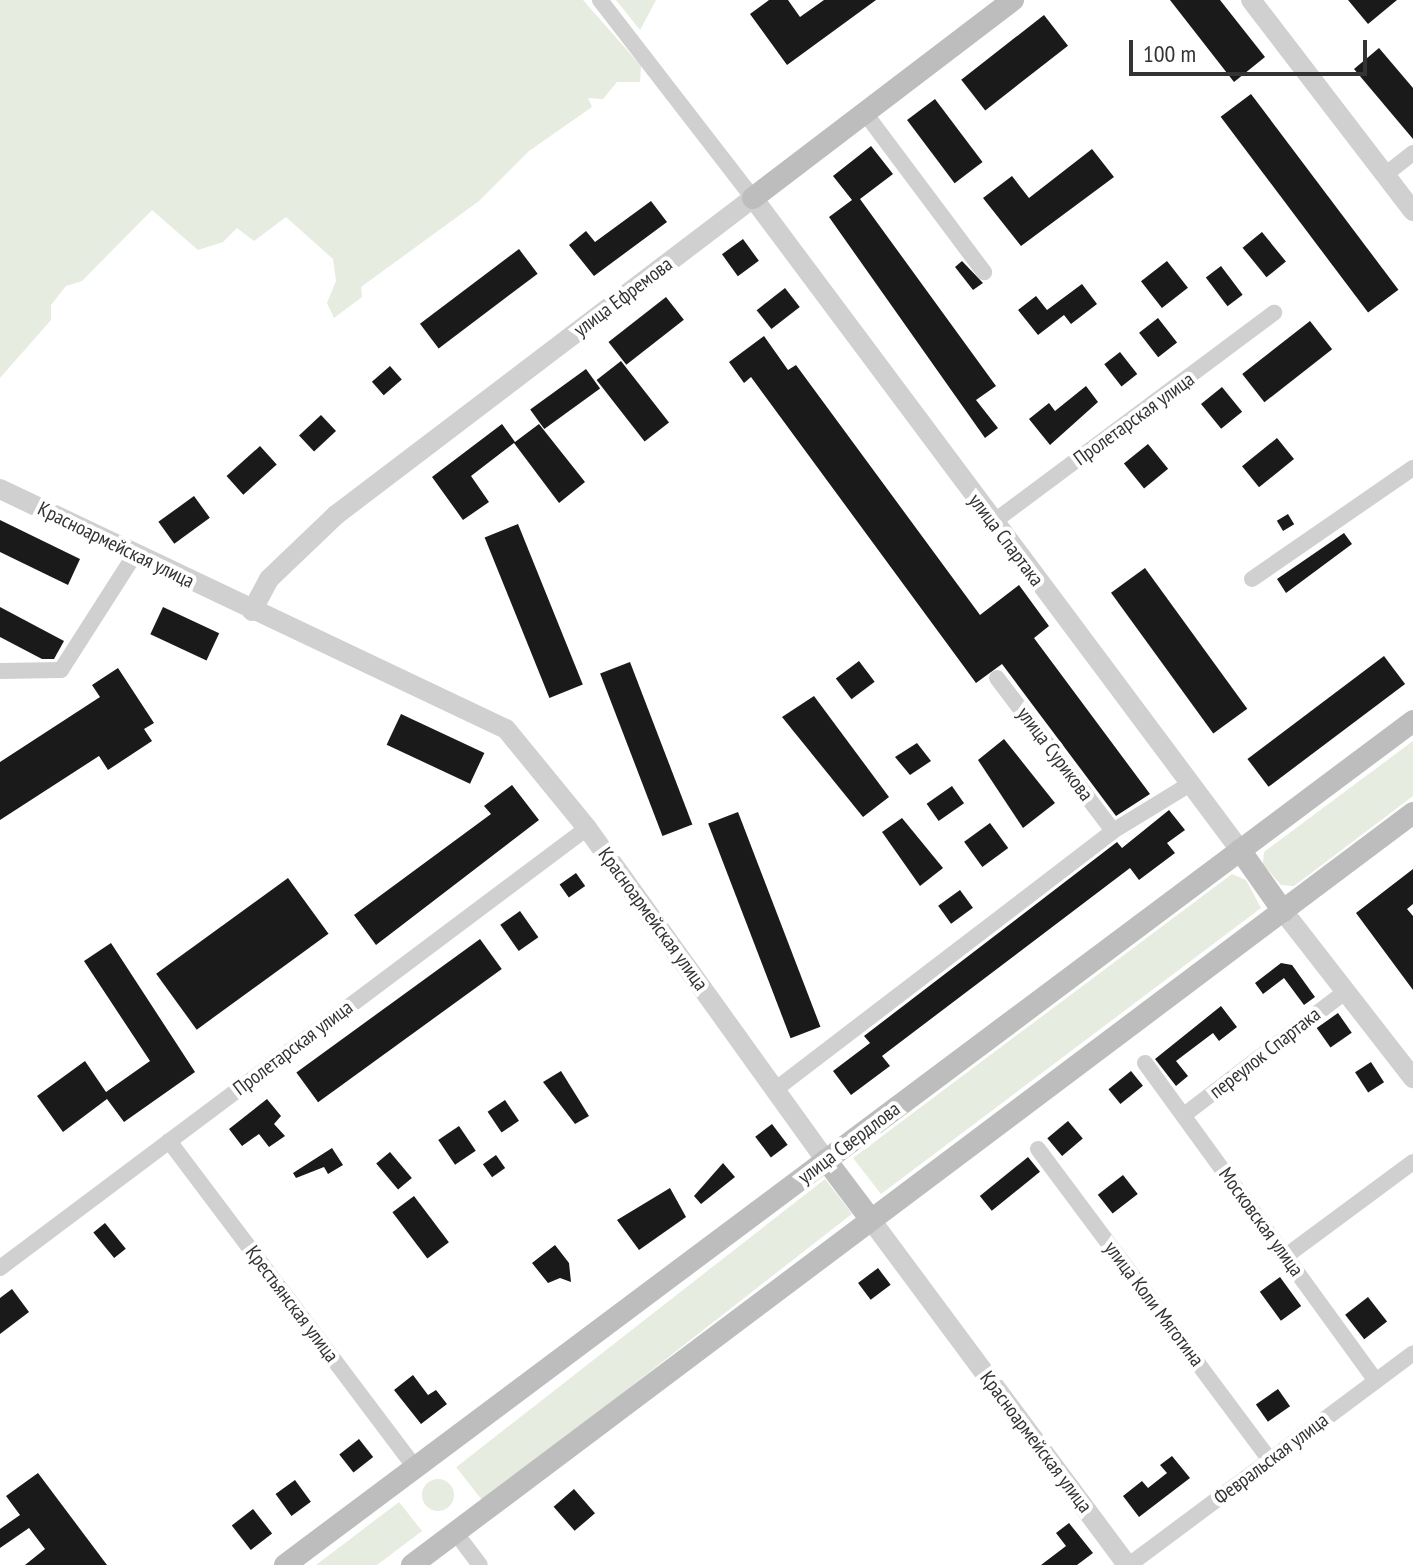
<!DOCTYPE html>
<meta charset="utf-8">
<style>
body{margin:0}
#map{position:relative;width:1413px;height:1565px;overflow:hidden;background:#fff;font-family:"PT Sans Narrow",sans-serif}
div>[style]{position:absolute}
.green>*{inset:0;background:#e6ecdf;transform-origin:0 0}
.round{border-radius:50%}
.building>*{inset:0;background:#1a1a1a;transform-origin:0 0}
.minor>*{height:16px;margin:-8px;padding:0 8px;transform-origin:8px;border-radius:8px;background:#d0d0d0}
.tertiary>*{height:20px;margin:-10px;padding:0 10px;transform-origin:10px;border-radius:10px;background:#d0d0d0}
.secondary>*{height:22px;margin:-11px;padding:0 11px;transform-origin:11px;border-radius:11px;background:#bdbdbd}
span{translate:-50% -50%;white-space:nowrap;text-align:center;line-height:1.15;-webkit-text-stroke:8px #fff;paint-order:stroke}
.street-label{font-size:20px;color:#333}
.scale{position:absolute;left:1129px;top:40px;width:238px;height:36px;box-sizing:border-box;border:4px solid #333;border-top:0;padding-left:10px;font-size:24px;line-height:28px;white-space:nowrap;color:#333;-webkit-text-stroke:6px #fff;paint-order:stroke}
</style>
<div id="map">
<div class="green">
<div style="clip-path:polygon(0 0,583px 0,641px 66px,640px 82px,617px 82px,603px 99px,588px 98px,592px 107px,529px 151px,479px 201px,361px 287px,362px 297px,334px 318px,327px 303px,336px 281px,333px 259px,286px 217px,254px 241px,237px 228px,223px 242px,198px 250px,152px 210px,82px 281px,66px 286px,51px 305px,51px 320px,0 378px)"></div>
<div style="clip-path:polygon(616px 0,656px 0,640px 30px)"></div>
<div style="clip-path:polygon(1413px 741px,1413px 796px,1294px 886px,1281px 885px,1263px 864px,1264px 852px)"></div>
<div style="clip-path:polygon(1232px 874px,1246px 880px,1261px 908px,881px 1194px,853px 1158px)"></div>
<div style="left:825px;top:1179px;width:44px;height:468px;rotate:52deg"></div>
<div class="round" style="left:422px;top:1479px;width:32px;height:32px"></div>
<div style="clip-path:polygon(399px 1502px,422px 1531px,377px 1565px,316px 1565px)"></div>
</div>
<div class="building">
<div style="clip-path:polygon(769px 0,788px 0,800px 17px,824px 0,876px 0,787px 65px,750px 14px)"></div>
<div style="clip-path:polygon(1170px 0,1220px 0,1265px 57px,1234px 82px)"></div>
<div style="clip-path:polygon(1348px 0,1397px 0,1368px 24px)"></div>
<div style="left:1044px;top:15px;width:39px;height:105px;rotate:52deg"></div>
<div style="clip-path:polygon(1379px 48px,1413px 88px,1413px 139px,1354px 69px)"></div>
<div style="left:1251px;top:94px;width:245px;height:38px;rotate:53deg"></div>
<div style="left:935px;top:99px;width:79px;height:35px;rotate:53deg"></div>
<div style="clip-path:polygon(871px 146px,893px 174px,860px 199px,996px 386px,976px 400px,998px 428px,985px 438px,829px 217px,852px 200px,833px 176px)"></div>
<div style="clip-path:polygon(1092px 149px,1114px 177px,1021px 246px,983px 198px,1012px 176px,1029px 198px)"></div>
<div style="clip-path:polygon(651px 201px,667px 222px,594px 276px,569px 245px,586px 231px,595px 242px)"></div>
<div style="left:1262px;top:232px;width:38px;height:25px;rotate:51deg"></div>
<div style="left:743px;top:239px;width:27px;height:26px;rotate:54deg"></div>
<div style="left:519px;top:249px;width:31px;height:124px;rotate:53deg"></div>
<div style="clip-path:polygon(962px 261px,983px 283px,973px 290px,955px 267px)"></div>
<div style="left:1167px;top:261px;width:34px;height:33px;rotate:52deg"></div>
<div style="left:1221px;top:266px;width:36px;height:19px;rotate:53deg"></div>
<div style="clip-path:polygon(1082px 284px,1097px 304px,1071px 324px,1064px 315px,1038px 335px,1018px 310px,1036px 296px,1047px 310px)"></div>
<div style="left:785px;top:288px;width:24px;height:36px;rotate:52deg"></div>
<div style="left:666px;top:297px;width:29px;height:73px;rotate:52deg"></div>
<div style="left:1158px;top:318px;width:31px;height:24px;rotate:52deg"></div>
<div style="left:1310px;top:321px;width:36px;height:86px;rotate:52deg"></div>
<div style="clip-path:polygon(764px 336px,788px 370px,796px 365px,980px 615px,1019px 585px,1049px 626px,1034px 638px,1150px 794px,1116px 816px,1002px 664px,976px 683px,751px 377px,744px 383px,729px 362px)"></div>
<div style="left:1120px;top:352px;width:28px;height:20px;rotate:52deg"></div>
<div style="left:621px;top:361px;width:78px;height:31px;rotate:52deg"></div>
<div style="left:390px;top:366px;width:18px;height:24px;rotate:49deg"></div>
<div style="left:586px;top:369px;width:24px;height:69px;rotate:54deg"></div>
<div style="clip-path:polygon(1086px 386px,1098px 402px,1050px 445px,1029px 419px,1049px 403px,1055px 411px)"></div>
<div style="left:1222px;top:387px;width:32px;height:27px;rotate:51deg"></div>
<div style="left:321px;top:415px;width:22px;height:30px;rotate:47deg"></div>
<div style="clip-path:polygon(502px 424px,515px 442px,539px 424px,585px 482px,559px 503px,514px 443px,471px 476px,489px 502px,463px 520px,432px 477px)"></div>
<div style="left:1277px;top:438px;width:27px;height:45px;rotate:51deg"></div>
<div style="left:1148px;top:444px;width:32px;height:31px;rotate:51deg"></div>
<div style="left:260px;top:446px;width:25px;height:45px;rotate:48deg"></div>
<div style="left:194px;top:496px;width:27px;height:44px;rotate:54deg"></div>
<div style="left:1288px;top:514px;width:12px;height:13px;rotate:59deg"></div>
<div style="clip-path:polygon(0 520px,80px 559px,68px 585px,0 552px)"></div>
<div style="left:518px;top:524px;width:173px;height:36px;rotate:68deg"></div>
<div style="clip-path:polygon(1344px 533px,1352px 544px,1286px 593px,1277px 579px)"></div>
<div style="left:1145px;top:568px;width:174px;height:42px;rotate:54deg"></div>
<div style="clip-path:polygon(0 607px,64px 641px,54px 659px,42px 659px,0 637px)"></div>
<div style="left:163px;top:607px;width:62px;height:30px;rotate:25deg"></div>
<div style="left:1384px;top:656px;width:35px;height:171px;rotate:53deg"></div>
<div style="left:859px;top:661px;width:26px;height:29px;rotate:53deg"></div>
<div style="left:630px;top:662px;width:174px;height:32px;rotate:69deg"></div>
<div style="clip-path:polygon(118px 668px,154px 723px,144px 729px,152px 741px,108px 770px,99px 756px,0 820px,0 762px,100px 697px,92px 685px)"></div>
<div style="clip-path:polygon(814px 696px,889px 797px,863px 817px,782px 717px)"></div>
<div style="left:401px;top:714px;width:92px;height:34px;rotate:25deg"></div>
<div style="clip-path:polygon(1004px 739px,1055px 803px,1023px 828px,978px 760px)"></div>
<div style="clip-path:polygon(917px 743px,931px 761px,910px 775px,895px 757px)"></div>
<div style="clip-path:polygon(512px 785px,539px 820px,376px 945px,354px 915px,491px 814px,484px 806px)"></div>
<div style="left:952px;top:786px;width:21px;height:31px;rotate:55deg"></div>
<div style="clip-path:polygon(1169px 810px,1185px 830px,1167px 843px,1175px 853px,1139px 880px,1130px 868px,882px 1056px,890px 1066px,851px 1095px,833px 1071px,870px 1043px,864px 1036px,1117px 842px,1122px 848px)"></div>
<div style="left:738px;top:812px;width:230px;height:32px;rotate:69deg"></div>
<div style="clip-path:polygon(902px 818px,943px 868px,920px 886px,882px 832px)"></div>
<div style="left:990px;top:823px;width:31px;height:32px;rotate:54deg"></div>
<div style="clip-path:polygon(1413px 869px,1413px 904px,1407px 909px,1413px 916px,1413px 990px,1356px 913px)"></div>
<div style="left:576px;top:873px;width:16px;height:20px;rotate:55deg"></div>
<div style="left:288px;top:878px;width:69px;height:163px;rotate:54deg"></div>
<div style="left:960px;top:890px;width:22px;height:27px;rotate:54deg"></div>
<div style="left:520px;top:911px;width:32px;height:24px;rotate:55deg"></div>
<div style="left:480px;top:939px;width:37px;height:227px;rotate:54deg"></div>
<div style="clip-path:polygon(111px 943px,195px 1072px,124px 1122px,107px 1099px,63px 1132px,37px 1096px,85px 1061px,106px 1092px,150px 1061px,84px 961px)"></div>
<div style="clip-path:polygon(1281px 963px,1292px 965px,1315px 997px,1304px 1005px,1284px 978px,1263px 994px,1255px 983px)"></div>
<div style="clip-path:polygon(1221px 1006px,1237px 1027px,1219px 1041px,1213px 1033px,1176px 1061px,1188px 1076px,1176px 1086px,1155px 1059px)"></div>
<div style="left:1338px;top:1013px;width:24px;height:26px;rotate:55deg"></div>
<div style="left:1371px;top:1062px;width:24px;height:19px;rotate:57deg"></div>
<div style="clip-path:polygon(561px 1071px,589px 1116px,575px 1124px,543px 1082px)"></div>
<div style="left:1131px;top:1071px;width:19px;height:29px;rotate:51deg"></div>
<div style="clip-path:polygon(267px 1099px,281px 1116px,274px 1124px,285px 1136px,269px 1147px,259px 1134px,242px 1146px,229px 1129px)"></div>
<div style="left:505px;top:1100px;width:25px;height:21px;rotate:56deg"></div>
<div style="left:1068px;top:1121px;width:23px;height:27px;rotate:50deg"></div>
<div style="left:772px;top:1124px;width:26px;height:21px;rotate:53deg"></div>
<div style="left:459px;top:1126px;width:30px;height:25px;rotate:56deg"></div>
<div style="clip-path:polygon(332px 1148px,343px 1165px,328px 1174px,324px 1167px,296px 1178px,293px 1173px)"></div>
<div style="left:390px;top:1152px;width:34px;height:18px;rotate:50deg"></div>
<div style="left:496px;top:1155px;width:16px;height:16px;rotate:55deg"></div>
<div style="left:1028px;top:1157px;width:19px;height:62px;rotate:51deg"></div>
<div style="clip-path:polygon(723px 1163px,735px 1177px,701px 1204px,694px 1196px)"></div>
<div style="left:1123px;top:1175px;width:24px;height:32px;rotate:52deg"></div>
<div style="clip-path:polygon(670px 1188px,686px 1217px,639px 1250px,617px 1220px)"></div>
<div style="left:414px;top:1196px;width:58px;height:27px;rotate:53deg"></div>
<div style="left:105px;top:1223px;width:33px;height:15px;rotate:51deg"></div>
<div style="clip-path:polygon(555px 1245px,569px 1263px,571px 1282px,560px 1278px,548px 1283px,532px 1263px)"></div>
<div style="left:878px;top:1268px;width:21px;height:25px;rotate:53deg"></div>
<div style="left:1280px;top:1277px;width:36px;height:25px;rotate:54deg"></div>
<div style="clip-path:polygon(12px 1289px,29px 1312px,0 1334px,0 1298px)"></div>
<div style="left:1368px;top:1297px;width:31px;height:29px;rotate:52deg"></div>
<div style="clip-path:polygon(413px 1375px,428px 1395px,436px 1390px,447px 1404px,421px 1424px,394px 1390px)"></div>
<div style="left:1278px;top:1389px;width:21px;height:27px;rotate:55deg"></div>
<div style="left:359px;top:1439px;width:23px;height:25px;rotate:52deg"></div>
<div style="clip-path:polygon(1172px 1456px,1190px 1478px,1139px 1517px,1123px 1496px,1142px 1481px,1148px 1488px,1167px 1473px,1160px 1465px)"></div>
<div style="clip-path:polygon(38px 1473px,107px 1565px,25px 1565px,45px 1549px,29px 1528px,0 1548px,0 1529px,20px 1515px,6px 1496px)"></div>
<div style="left:295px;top:1480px;width:27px;height:24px;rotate:54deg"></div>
<div style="left:574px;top:1489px;width:32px;height:27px;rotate:49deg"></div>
<div style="left:253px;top:1509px;width:31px;height:27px;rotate:52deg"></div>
<div style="clip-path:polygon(1069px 1523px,1093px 1553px,1077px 1565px,1041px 1565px,1066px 1546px,1056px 1533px)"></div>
</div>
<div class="minor">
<div style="left:600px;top:0;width:250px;rotate:52.3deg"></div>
<div style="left:865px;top:113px;width:199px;rotate:53.2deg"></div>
<div style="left:1386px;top:174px;width:34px;rotate:-38deg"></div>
<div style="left:992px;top:523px;width:352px;rotate:-36.7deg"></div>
<div style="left:1252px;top:579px;width:196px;rotate:-34.6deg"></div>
<div style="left:0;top:671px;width:61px;rotate:-0.9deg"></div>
<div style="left:61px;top:670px;width:135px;rotate:-57.4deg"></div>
<div style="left:997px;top:678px;width:192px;rotate:52.8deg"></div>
<div style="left:1145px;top:1063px;width:393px;rotate:54deg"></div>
<div style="left:776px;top:1089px;width:424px;rotate:-37.4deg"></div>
<div style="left:1113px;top:831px;width:90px;rotate:-31.4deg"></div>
<div style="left:1184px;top:1115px;width:204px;rotate:-37.4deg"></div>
<div style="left:169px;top:1141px;width:408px;rotate:53deg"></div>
<div style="left:1038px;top:1149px;width:388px;rotate:53.3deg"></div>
<div style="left:1286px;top:1256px;width:158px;rotate:-36.5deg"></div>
<div style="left:0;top:1268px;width:734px;rotate:-36.85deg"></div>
<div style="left:455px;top:1532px;width:41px;rotate:52.9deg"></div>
<div style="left:1129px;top:1565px;width:354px;rotate:-36.7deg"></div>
</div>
<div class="tertiary">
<div style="left:1251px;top:0;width:266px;rotate:52.5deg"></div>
<div style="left:0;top:489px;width:560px;rotate:25.38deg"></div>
<div style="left:506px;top:729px;width:128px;rotate:50.7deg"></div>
<div style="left:587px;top:828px;width:409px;rotate:54.3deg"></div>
<div style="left:252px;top:611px;width:36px;rotate:-62deg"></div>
<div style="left:269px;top:579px;width:93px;rotate:-43.7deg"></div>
<div style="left:336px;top:515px;width:524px;rotate:-37.24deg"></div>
<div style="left:753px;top:198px;width:814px;rotate:53.24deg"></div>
<div style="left:1283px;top:911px;width:212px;rotate:52.1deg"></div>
<div style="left:871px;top:1220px;width:430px;rotate:53.4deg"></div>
</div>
<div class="secondary">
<div style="left:753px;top:198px;width:327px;rotate:-37.3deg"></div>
<div style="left:1240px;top:850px;width:75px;rotate:54.8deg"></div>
<div style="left:826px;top:1160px;width:75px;rotate:53.1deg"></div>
<div style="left:285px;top:1565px;width:1409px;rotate:-36.8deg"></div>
<div style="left:412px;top:1565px;width:1252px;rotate:-36.92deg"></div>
</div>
<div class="street-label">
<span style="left:623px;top:297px;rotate:-37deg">улица Ефремова</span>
<span style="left:1134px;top:419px;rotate:-36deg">Пролетарская улица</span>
<span style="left:1006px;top:540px;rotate:53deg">улица Спартака</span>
<span style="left:116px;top:545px;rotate:26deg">Красноармейская улица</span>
<span style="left:1055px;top:754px;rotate:53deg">улица Сурикова</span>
<span style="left:653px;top:919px;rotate:54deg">Красноармейская улица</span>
<span style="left:293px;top:1048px;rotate:-37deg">Пролетарская улица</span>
<span style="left:1265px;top:1053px;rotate:-38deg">переулок Спартака</span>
<span style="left:849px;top:1143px;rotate:-37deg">улица Свердлова</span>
<span style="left:1261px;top:1222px;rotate:54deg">Московская улица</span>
<span style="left:292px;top:1304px;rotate:53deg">Крестьянская улица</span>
<span style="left:1154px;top:1304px;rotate:53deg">улица Коли Мяготина</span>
<span style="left:1036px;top:1442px;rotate:53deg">Красноармейская улица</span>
<span style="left:1271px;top:1459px;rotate:-37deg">Февральская улица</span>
</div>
<div class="scale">100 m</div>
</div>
